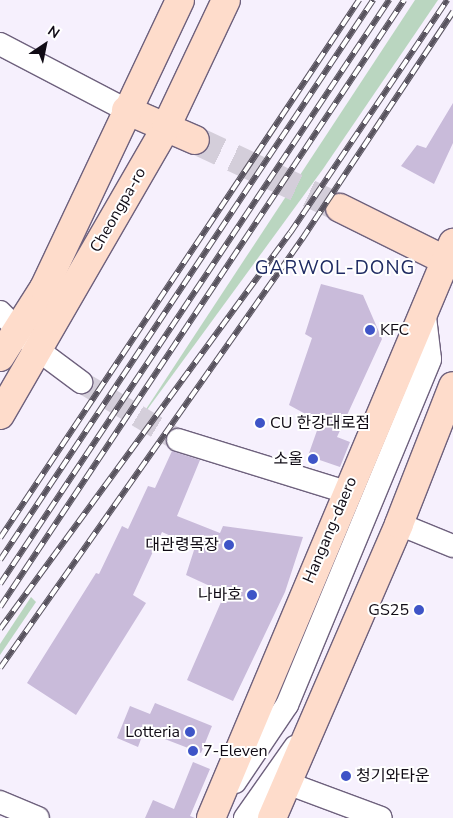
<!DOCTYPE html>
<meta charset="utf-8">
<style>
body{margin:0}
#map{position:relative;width:453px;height:818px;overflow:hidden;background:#f6f0fd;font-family:"Nunito Sans","Noto Sans KR",sans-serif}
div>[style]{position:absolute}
.green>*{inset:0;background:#bad6c0}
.building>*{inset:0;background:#c9bbda}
.minor-tunnel>*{height:22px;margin-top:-11px;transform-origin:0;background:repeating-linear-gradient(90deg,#d4ceda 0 22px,transparent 0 33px)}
.major-tunnel>*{height:28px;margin-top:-14px;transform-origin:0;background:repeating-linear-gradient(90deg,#d4ceda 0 28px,transparent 0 42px)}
.roads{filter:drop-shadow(1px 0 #6e617d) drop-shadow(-1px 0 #6e617d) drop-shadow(0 1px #6e617d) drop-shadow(0 -1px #6e617d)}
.minor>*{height:22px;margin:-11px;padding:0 11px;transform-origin:11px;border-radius:11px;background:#fff}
.major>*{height:28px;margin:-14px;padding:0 14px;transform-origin:14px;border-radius:14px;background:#fedccb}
.rail>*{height:5.5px;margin-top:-2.75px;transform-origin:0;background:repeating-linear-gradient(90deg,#fff 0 11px,#58535e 0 22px);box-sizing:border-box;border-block:1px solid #58535e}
.dots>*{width:14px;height:14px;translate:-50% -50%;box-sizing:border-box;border:2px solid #fff;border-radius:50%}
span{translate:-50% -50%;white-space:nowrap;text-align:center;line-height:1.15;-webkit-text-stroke:4px #fff;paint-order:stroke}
.street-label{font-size:16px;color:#100b15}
.poi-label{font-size:16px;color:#100b15}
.left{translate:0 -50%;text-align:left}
.right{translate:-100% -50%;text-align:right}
.quarter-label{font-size:19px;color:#1f2b63;letter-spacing:1px}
.north{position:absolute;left:20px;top:20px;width:50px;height:50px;-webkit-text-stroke:4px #fff;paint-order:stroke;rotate:34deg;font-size:14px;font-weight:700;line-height:20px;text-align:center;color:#100b15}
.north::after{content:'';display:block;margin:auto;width:18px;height:22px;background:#100b15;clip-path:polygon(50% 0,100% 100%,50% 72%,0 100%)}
</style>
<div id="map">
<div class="green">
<div style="clip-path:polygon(415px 0,438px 0,323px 169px,133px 429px)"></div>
<div style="clip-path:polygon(31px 597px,36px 602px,0 655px,0 644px)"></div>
</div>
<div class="building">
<div style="clip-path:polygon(453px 103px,453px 143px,434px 184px,401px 166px,417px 145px,426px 148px)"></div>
<div style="clip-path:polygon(321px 284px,363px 295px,382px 339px,337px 437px,350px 442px,340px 467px,308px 456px,320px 422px,289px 405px,312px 338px,305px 334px)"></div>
<div style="clip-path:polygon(172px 451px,200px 460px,177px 516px,220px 533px,223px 526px,303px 537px,285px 592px,233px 701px,187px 680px,225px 593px,186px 575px,195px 547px,162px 532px,133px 595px,146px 603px,76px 715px,27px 683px,96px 573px,99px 574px,122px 526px,128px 529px,148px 486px,155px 488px)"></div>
<div style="clip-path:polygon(155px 703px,212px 726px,201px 753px,144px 731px,138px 747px,117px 738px,130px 706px,150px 714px)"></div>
<div style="clip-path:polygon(193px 762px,210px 769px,190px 816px,195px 818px,145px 818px,153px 800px,174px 809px)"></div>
</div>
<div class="minor-tunnel">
<div style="left:81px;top:382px;width:113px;rotate:30.9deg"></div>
</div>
<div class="major-tunnel">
<div style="left:195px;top:140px;width:160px;rotate:25.1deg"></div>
</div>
<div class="roads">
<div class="minor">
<div style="left:0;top:44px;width:142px;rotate:27.6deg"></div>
<div style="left:0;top:312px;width:54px;rotate:45deg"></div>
<div style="left:38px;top:350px;width:54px;rotate:36.7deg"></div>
<div style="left:178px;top:440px;width:176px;rotate:17.2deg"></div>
<div style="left:399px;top:524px;width:58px;rotate:22.2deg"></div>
<div style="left:235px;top:782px;width:93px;rotate:-56deg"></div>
<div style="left:287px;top:705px;width:374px;rotate:-67.5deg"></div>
<div style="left:430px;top:359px;width:50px;rotate:-96.8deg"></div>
<div style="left:287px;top:783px;width:100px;rotate:20.4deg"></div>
<div style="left:0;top:802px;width:41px;rotate:22.8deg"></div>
<div style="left:245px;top:818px;width:87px;rotate:-54.8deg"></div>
</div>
<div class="major">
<div style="left:126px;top:110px;width:75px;rotate:23.5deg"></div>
<div style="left:340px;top:208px;width:126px;rotate:26.4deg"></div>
<div style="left:0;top:357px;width:82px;rotate:-57.5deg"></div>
<div style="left:44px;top:288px;width:318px;rotate:-64.7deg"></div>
<div style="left:0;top:415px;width:332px;rotate:-60deg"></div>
<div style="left:166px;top:127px;width:140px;rotate:-64.7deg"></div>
<div style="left:211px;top:818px;width:624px;rotate:-67.18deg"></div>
<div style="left:272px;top:818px;width:320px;rotate:-66.6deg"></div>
<div style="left:399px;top:524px;width:148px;rotate:-68.6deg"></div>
</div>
</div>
<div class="rail">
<div style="left:0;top:538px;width:647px;rotate:-56.29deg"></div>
<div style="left:0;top:560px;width:673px;rotate:-56.33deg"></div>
<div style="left:0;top:584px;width:702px;rotate:-56.33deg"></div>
<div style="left:0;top:607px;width:729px;rotate:-56.35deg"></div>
<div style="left:0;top:629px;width:491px;rotate:-53.8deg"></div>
<div style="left:290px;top:233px;width:281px;rotate:-56deg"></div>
<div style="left:0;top:668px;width:525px;rotate:-54.86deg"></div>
<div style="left:302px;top:239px;width:273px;rotate:-56.4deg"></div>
</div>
<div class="dots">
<div style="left:370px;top:330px;background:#3e54c7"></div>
<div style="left:260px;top:423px;background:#3e54c7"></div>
<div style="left:313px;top:459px;background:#3e54c7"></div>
<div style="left:229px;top:545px;background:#3e54c7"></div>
<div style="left:252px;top:595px;background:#3e54c7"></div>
<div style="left:419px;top:610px;background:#3e54c7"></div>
<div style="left:190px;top:732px;background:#3e54c7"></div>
<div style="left:193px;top:751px;background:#3e54c7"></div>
<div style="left:346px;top:776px;background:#3e54c7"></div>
</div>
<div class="street-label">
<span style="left:118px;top:210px;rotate:-60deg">Cheongpa-ro</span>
<span style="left:330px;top:530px;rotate:-67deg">Hangang-daero</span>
</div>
<div class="poi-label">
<span class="left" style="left:380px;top:330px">KFC</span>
<span class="left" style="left:270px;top:423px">CU 한강대로점</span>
<span class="right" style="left:303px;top:459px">소울</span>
<span class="right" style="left:219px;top:545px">대관령목장</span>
<span class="right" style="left:242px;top:595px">나바호</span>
<span class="right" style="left:409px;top:610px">GS25</span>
<span class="right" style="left:180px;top:732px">Lotteria</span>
<span class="left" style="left:203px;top:751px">7-Eleven</span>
<span class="left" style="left:356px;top:776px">청기와타운</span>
</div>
<div class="quarter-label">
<span style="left:335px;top:269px">GARWOL-DONG</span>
</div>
<div class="north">N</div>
</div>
